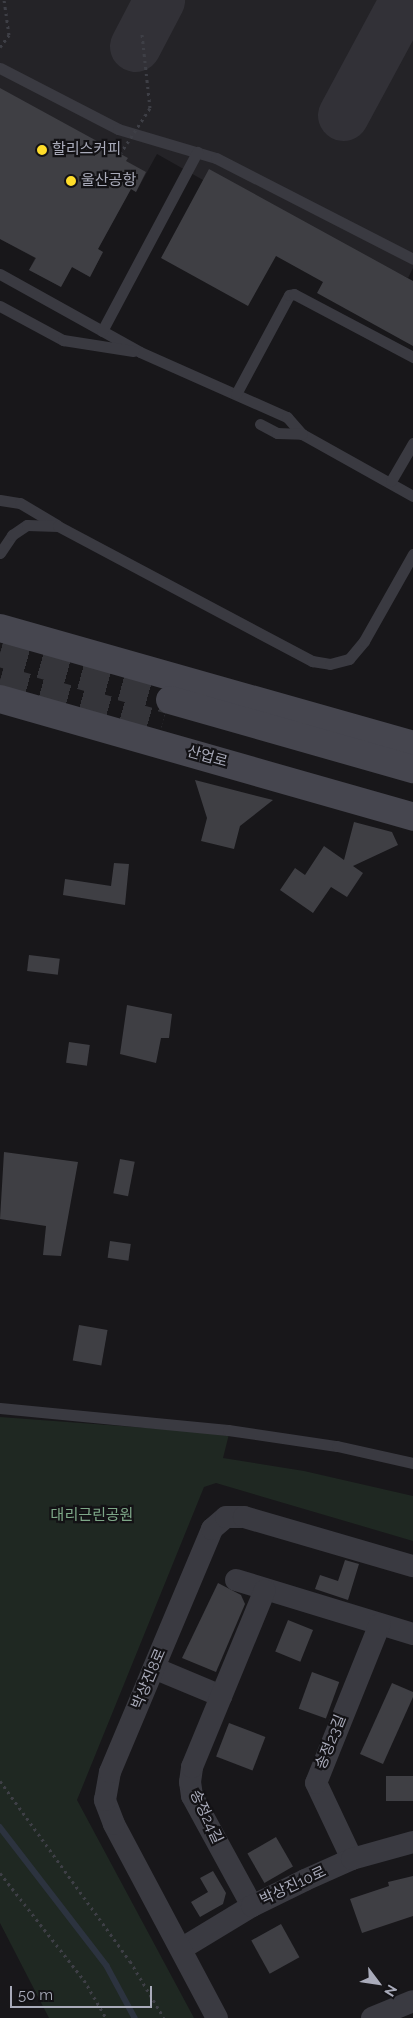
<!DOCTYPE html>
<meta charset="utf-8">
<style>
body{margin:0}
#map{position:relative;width:413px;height:2018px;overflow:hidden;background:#18171a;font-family:Raleway,"Noto Sans KR",sans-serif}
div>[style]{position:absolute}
.built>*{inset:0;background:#242327}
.green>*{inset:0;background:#1f2822}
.stream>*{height:5.5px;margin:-2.75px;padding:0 2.75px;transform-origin:2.75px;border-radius:2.75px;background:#2c333f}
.taxiway>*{height:51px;margin:-25.5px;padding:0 25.5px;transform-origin:25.5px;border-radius:25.5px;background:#323137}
.building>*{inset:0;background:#3f3f44;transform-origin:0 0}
.secondary-tunnel>*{height:28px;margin-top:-14px;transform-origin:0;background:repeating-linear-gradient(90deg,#35353a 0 28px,transparent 0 42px)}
.path>*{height:3px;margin-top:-1.5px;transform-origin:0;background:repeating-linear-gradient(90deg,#3e3f46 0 2.5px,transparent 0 6.5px)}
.service>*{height:11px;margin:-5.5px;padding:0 5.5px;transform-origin:5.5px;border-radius:5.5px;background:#3a3a41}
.minor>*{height:22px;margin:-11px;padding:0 11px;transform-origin:11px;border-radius:11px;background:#3a3a41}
.secondary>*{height:28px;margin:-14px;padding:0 14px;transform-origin:14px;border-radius:14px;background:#46464f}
.path-bridge>*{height:3px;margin-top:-1.5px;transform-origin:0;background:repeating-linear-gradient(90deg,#3e3f46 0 2.5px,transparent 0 6.5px)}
.dots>*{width:14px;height:14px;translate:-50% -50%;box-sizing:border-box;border:2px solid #131215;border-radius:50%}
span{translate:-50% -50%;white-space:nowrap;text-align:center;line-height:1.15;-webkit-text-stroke:4.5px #131215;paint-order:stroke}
.poi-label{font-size:15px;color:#a9abba}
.left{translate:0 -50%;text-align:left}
.street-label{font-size:15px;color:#a9abba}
.park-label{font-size:15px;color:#7ea788}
.north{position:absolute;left:353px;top:1958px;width:50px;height:50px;-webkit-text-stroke:4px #131215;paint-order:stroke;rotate:121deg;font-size:14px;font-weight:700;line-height:20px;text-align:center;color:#a9abba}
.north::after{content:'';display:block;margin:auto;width:18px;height:22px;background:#a9abba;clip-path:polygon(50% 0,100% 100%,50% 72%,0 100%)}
.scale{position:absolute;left:10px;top:1986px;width:142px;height:22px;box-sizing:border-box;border:2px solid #a9abba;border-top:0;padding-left:6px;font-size:15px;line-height:18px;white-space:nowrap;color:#a9abba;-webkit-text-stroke:4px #131215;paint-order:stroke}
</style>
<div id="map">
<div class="built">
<div style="clip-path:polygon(0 0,413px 0,413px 268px,408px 278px,203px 180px,157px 154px,136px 192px,131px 189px,98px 249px,103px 252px,90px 277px,72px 267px,61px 287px,29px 270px,35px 258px,0 239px)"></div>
</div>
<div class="green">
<div style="clip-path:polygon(0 1417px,229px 1434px,223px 1458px,304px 1471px,413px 1496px,413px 1541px,216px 1483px,204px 1487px,77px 1800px,194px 2018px,49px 2018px,0 1923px)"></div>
</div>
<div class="stream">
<div style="left:0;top:1827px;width:175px;rotate:52.4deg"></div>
<div style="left:107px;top:1966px;width:59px;rotate:61.7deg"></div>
</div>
<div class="taxiway">
<div style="left:135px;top:46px;width:52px;rotate:-62.4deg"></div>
<div style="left:343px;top:115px;width:131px;rotate:-61.7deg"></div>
</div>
<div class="building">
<div style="clip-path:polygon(0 88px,128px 158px,126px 161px,146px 172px,136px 192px,131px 189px,98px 249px,103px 252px,90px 277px,72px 267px,61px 287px,29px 270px,36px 258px,0 239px)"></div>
<div style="clip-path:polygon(209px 169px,413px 281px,413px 346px,317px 293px,323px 282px,276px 256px,248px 306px,161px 258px)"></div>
<div style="clip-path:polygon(195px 780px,273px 800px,240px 826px,234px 849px,201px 841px,207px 818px)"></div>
<div style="clip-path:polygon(354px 822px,392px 832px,398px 845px,353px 866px,363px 873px,347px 897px,331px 887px,313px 913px,280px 890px,295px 868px,305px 875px,324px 846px,344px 860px)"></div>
<div style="clip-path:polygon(114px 863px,129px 864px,125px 905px,63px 895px,65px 879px,111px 886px)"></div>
<div style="left:29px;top:955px;width:31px;height:16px;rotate:7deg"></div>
<div style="clip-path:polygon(127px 1005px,172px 1014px,169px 1038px,161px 1038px,156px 1063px,120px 1054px)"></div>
<div style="left:69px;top:1042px;width:21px;height:21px;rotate:8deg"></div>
<div style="clip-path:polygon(4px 1152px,78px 1162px,61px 1256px,43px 1255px,46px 1226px,0 1219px)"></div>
<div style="left:120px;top:1159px;width:15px;height:35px;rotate:11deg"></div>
<div style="left:110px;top:1241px;width:21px;height:17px;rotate:8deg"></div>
<div style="left:79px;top:1325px;width:29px;height:36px;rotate:10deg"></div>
<div style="clip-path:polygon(345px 1560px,359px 1564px,348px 1600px,315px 1589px,320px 1575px,338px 1581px)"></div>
<div style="clip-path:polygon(218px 1583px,241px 1595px,245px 1604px,216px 1672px,182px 1658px)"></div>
<div style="left:288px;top:1620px;width:27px;height:34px;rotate:22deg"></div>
<div style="left:312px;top:1672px;width:29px;height:39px;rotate:20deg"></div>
<div style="clip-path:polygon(392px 1683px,413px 1692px,413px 1697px,383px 1764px,360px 1754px)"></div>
<div style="left:229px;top:1723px;width:39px;height:36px;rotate:21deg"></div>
<div style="left:413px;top:1776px;width:25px;height:27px;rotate:90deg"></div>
<div style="left:276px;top:1837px;width:34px;height:33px;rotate:60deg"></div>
<div style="clip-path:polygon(213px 1871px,226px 1893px,223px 1904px,200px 1917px,191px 1902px,208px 1892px,200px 1878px)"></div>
<div style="clip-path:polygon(413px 1876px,413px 1916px,362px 1933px,350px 1899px,389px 1886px,388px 1882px)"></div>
<div style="left:281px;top:1924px;width:38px;height:34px;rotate:61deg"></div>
</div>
<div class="secondary-tunnel">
<div style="left:0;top:653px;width:176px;rotate:15.5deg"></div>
<div style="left:0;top:680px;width:168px;rotate:15.5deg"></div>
</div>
<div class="path">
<div style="left:0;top:47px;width:15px;rotate:-53deg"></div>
<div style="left:9px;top:35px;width:35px;rotate:-98deg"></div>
<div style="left:0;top:1781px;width:222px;rotate:54.2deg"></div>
<div style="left:130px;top:1961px;width:66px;rotate:59.2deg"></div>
<div style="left:0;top:1873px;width:136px;rotate:51.9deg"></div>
<div style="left:84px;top:1980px;width:44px;rotate:59.9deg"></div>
</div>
<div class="service">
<div style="left:0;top:68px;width:133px;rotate:27.3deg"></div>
<div style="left:118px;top:129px;width:102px;rotate:16.5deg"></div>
<div style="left:216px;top:158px;width:221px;rotate:27.1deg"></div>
<div style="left:0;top:274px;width:160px;rotate:29.1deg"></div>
<div style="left:140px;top:352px;width:161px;rotate:23.9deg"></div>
<div style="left:287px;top:417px;width:23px;rotate:49deg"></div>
<div style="left:302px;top:434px;width:127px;rotate:29.2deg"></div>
<div style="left:0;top:306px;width:72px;rotate:28.4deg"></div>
<div style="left:63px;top:340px;width:71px;rotate:8.9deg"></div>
<div style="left:102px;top:331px;width:203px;rotate:-62deg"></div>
<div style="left:236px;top:394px;width:112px;rotate:-61.8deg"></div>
<div style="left:289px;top:295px;width:5px;rotate:-11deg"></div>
<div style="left:294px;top:294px;width:135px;rotate:27.9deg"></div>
<div style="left:260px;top:424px;width:19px;rotate:28deg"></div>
<div style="left:277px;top:433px;width:25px;rotate:2deg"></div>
<div style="left:391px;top:481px;width:44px;rotate:-59.9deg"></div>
<div style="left:0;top:500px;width:20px;rotate:9deg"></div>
<div style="left:20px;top:503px;width:43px;rotate:30.7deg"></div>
<div style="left:0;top:553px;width:22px;rotate:-56deg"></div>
<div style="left:12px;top:535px;width:18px;rotate:-34deg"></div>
<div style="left:27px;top:525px;width:31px;rotate:2deg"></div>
<div style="left:58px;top:526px;width:288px;rotate:28deg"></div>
<div style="left:312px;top:661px;width:18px;rotate:9deg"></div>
<div style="left:330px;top:664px;width:20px;rotate:-15deg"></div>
<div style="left:349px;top:659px;width:23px;rotate:-50deg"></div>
<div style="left:364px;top:641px;width:100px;rotate:-60.6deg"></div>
<div style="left:0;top:1408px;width:229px;rotate:5.5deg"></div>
<div style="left:228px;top:1430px;width:110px;rotate:8.4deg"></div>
<div style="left:337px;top:1446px;width:78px;rotate:12.6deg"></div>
</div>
<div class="minor">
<div style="left:236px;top:1580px;width:185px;rotate:17deg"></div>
<div style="left:154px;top:1668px;width:73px;rotate:22.7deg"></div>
<div style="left:352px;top:1859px;width:84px;rotate:-115.3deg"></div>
<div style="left:316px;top:1783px;width:171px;rotate:-68.1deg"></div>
<div style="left:252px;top:1906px;width:125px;rotate:-118.6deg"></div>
<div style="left:192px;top:1796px;width:14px;rotate:-98deg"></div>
<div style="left:190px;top:1782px;width:15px;rotate:-82deg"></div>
<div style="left:192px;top:1767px;width:191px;rotate:-67.6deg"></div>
<div style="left:181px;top:1949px;width:83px;rotate:-31.2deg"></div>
<div style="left:252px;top:1906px;width:59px;rotate:-26.1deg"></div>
<div style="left:305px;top:1880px;width:51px;rotate:-24.1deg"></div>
<div style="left:352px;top:1859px;width:63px;rotate:-15.6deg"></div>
<div style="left:217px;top:2018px;width:220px;rotate:-118deg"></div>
<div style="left:114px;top:1824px;width:26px;rotate:-111deg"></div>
<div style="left:105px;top:1800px;width:28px;rotate:-80deg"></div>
<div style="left:110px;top:1772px;width:264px;rotate:-67.2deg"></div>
<div style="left:212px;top:1529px;width:18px;rotate:-41deg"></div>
<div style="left:226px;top:1517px;width:18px"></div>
<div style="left:244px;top:1517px;width:176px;rotate:16.2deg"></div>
<div style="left:372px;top:2018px;width:44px;rotate:-22.5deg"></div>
</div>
<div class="secondary">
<div style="left:0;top:628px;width:429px;rotate:15.8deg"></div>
<div style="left:0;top:699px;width:430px;rotate:15.9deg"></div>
<div style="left:170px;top:700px;width:253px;rotate:15.9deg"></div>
</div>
<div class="path-bridge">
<div style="left:120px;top:154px;width:55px;rotate:-56.9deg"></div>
<div style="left:150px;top:108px;width:74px;rotate:-96.2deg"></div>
</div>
<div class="dots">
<div style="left:42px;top:150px;background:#ffdd2a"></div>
<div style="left:71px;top:181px;background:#ffdd2a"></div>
</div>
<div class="poi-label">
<span class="left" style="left:52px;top:150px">할리스커피</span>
<span class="left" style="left:81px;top:181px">울산공항</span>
</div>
<div class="street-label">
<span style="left:207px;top:757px;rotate:16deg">산업로</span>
<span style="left:149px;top:1679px;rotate:-67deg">박상진8로</span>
<span style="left:331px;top:1742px;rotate:-68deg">송정23길</span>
<span style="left:206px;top:1817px;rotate:65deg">송정24길</span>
<span style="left:293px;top:1886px;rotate:-25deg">박상진10로</span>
</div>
<div class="park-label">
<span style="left:92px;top:1516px">대리근린공원</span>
</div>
<div class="north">N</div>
<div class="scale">50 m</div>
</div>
